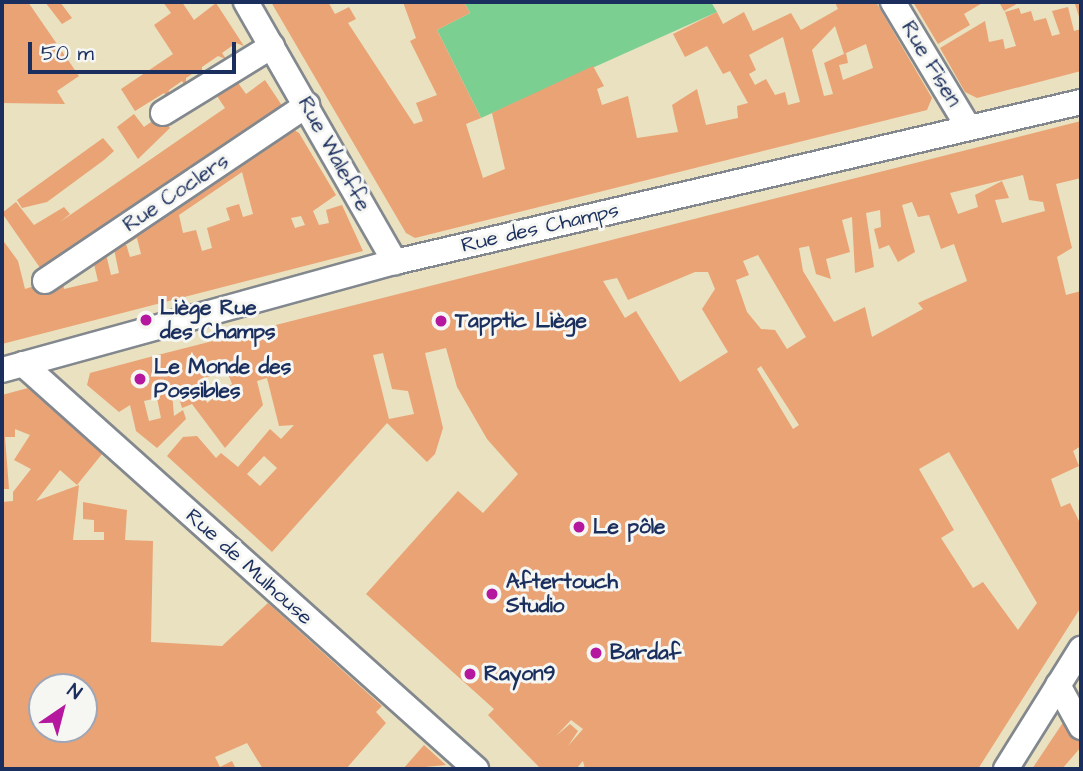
<!DOCTYPE html>
<meta charset="utf-8">
<style>
body{margin:0}
#map{position:relative;width:1083px;height:771px;overflow:hidden;background:#e9e1bf;font-family:"Architects Daughter",sans-serif}
div>[style]{position:absolute}
.green>*{inset:0;background:#7bcf91}
.building>*{inset:0;background:#e9a375}
.roads{filter:drop-shadow(2px 0 #82888e) drop-shadow(-2px 0 #82888e) drop-shadow(0 2px #82888e) drop-shadow(0 -2px #82888e)}
.street>*{height:24px;margin:-12px;padding:0 12px;transform-origin:12px;border-radius:12px;background:#fff}
.dots>*{width:19px;height:19px;translate:-50% -50%;box-sizing:border-box;border:4px solid #f6f6f2;border-radius:50%}
span{translate:-50% -50%;white-space:nowrap;text-align:center;line-height:1.15;-webkit-text-stroke:6px #f6f6f2;paint-order:stroke}
.street-label{font-size:21px;color:#1b2f5e}
.poi-label{font-size:21px;color:#1b2f5e;font-weight:700}
.left{translate:0 -50%;text-align:left}
.frame{position:absolute;inset:0;border:4px solid #1b2f5e;pointer-events:none}
.north{position:absolute;left:28px;top:673px;width:70px;height:70px;box-sizing:border-box;background:#f6f6f2;border:2px solid #9ea6b7;border-radius:50%;rotate:35deg;font-size:19px;font-weight:700;line-height:28px;text-align:center;color:#1b2f5e}
.north::after{content:'';display:block;margin:auto;width:24px;height:32px;background:#b5179e;clip-path:polygon(50% 0,100% 100%,50% 72%,0 100%)}
.scale{position:absolute;left:28px;top:42px;width:208px;height:32px;box-sizing:border-box;border:4px solid #1b2f5e;border-top:0;padding-left:9px;font-size:21px;line-height:24px;white-space:nowrap;color:#1b2f5e;-webkit-text-stroke:5px #f6f6f2;paint-order:stroke}
</style>
<div id="map">
<div class="green">
<div style="clip-path:polygon(464px 2px,711px 2px,717px 12px,481px 118px,437px 30px,470px 13px)"></div>
</div>
<div class="building">
<div style="clip-path:polygon(2px 2px,28px 2px,79px 76px,57px 91px,65px 104px,2px 103px)"></div>
<div style="clip-path:polygon(45px 2px,60px 2px,72px 18px,62px 24px)"></div>
<div style="clip-path:polygon(163px 2px,182px 2px,194px 20px,216px 3px,244px 46px,236px 43px,222px 53px,226px 59px,218px 56px,202px 67px,202px 75px,198px 70px,186px 78px,186px 87px,182px 81px,169px 90px,168px 99px,164px 93px,135px 111px,121px 89px,173px 54px,154px 25px,171px 13px)"></div>
<div style="clip-path:polygon(evenodd,271px 2px,328px 2px,335px 14px,349px 7px,356px 19px,348px 23px,414px 124px,423px 121px,416px 103px,437px 95px,410px 41px,416px 38px,403px 2px,464px 2px,470px 13px,437px 30px,481px 118px,466px 124px,483px 178px,505px 169px,492px 113px,593px 66px,604px 86px,597px 89px,602px 105px,628px 96px,637px 138px,678px 132px,672px 105px,697px 89px,706px 125px,738px 118px,737px 106px,748px 103px,730px 71px,723px 74px,707px 46px,685px 57px,673px 34px,717px 12px,723px 24px,744px 12px,753px 31px,791px 13px,801px 30px,838px 9px,835px 2px,876px 2px,932px 98px,927px 110px,415px 238px,406px 233px,271px 2px,835px 26px,844px 54px,866px 44px,873px 68px,843px 80px,839px 65px,848px 63px,846px 53px,824px 63px,833px 94px,824px 96px,812px 50px,835px 26px,271px 2px,783px 37px,800px 102px,788px 105px,785px 92px,775px 95px,766px 79px,755px 85px,749px 74px,756px 70px,749px 55px,783px 37px)"></div>
<div style="clip-path:polygon(913px 2px,984px 2px,964px 14px,970px 25px,938px 44px)"></div>
<div style="clip-path:polygon(999px 2px,1020px 2px,1004px 11px)"></div>
<div style="clip-path:polygon(1081px 2px,1081px 23px,1075px 4px)"></div>
<div style="clip-path:polygon(1068px 7px,1074px 31px,1081px 29px,1081px 71px,977px 98px,965px 92px,940px 48px,985px 21px,989px 42px,1003px 39px,1005px 49px,1016px 46px,1005px 12px,1019px 8px,1021px 14px,1031px 11px,1034px 21px,1046px 18px,1052px 36px,1060px 34px,1052px 11px)"></div>
<div style="clip-path:polygon(236px 80px,246px 94px,265px 80px,285px 110px,45px 275px,2px 213px,16px 202px,34px 225px,64px 207px,70px 214px,60px 222px,225px 108px,215px 93px)"></div>
<div style="clip-path:polygon(134px 114px,144px 127px,161px 115px,170px 128px,138px 159px,117px 127px)"></div>
<div style="clip-path:polygon(evenodd,1081px 121px,1081px 178px,1056px 184px,1072px 248px,1057px 257px,1066px 295px,1081px 291px,1081px 446px,1073px 451px,1079px 466px,1051px 479px,1061px 507px,1070px 503px,1081px 525px,1081px 607px,978px 769px,585px 769px,583px 761px,576px 769px,540px 768px,488px 715px,494px 709px,366px 594px,458px 491px,483px 513px,518px 474px,487px 439px,457px 387px,446px 348px,425px 353px,443px 428px,435px 454px,427px 462px,387px 423px,272px 552px,167px 456px,183px 437px,197px 436px,216px 458px,221px 453px,238px 467px,270px 429px,281px 439px,294px 425px,279px 426px,267px 378px,257px 381px,263px 405px,225px 448px,192px 404px,182px 408px,177px 391px,172px 392px,174px 416px,183px 410px,186px 419px,157px 448px,136px 431px,130px 405px,119px 412px,87px 385px,90px 373px,146px 358px,1081px 121px,1023px 175px,1029px 200px,1043px 202px,1045px 211px,1002px 223px,995px 200px,1009px 198px,1002px 181px,975px 195px,978px 207px,958px 214px,950px 193px,1023px 175px,1081px 121px,912px 202px,918px 217px,929px 215px,941px 249px,954px 244px,967px 281px,918px 303px,923px 309px,872px 337px,865px 307px,834px 322px,803px 271px,799px 248px,809px 246px,816px 274px,831px 279px,826px 259px,850px 252px,842px 220px,852px 217px,855px 273px,874px 267px,866px 213px,880px 210px,881px 227px,874px 229px,879px 249px,889px 245px,898px 262px,915px 252px,902px 205px,912px 202px,1081px 121px,758px 255px,806px 337px,787px 349px,775px 330px,761px 329px,747px 312px,736px 280px,749px 275px,743px 261px,758px 255px,1081px 121px,695px 272px,708px 272px,715px 289px,702px 309px,728px 352px,680px 382px,636px 311px,625px 318px,603px 281px,617px 278px,628px 300px,695px 272px,1081px 121px,383px 353px,392px 389px,408px 391px,414px 414px,389px 419px,373px 355px,383px 353px,1081px 121px,761px 366px,799px 425px,793px 429px,757px 369px,761px 366px,1081px 121px,239px 368px,241px 373px,229px 376px,232px 384px,207px 403px,200px 379px,239px 368px,1081px 121px,157px 398px,161px 418px,149px 421px,144px 401px,157px 398px,1081px 121px,949px 452px,1037px 603px,1018px 630px,983px 582px,973px 588px,941px 538px,954px 530px,919px 469px,949px 452px,1081px 121px,264px 456px,277px 468px,260px 486px,247px 474px,264px 456px,1081px 121px,571px 720px,583px 729px,568px 746px,578px 731px,570px 724px,556px 736px,571px 720px)"></div>
<div style="clip-path:polygon(evenodd,286px 125px,299px 133px,336px 195px,313px 211px,319px 225px,329px 223px,326px 210px,342px 205px,363px 251px,2px 344px,2px 239px,18px 261px,25px 289px,62px 277px,64px 289px,98px 281px,93px 260px,106px 254px,111px 275px,119px 273px,114px 249px,126px 244px,130px 257px,141px 254px,137px 238px,127px 244px,123px 236px,286px 125px,242px 172px,253px 214px,243px 217px,239px 204px,226px 208px,230px 220px,207px 228px,212px 248px,202px 251px,196px 230px,183px 233px,179px 215px,242px 172px,286px 125px,301px 216px,305px 225px,295px 228px,291px 218px,301px 216px)"></div>
<div style="clip-path:polygon(103px 138px,114px 151px,104px 160px,47px 202px,22px 208px,17px 200px)"></div>
<div style="clip-path:polygon(evenodd,28px 388px,102px 454px,77px 485px,60px 470px,36px 501px,79px 485px,73px 540px,104px 540px,104px 532px,94px 532px,94px 520px,83px 519px,83px 502px,127px 510px,125px 540px,153px 541px,151px 642px,222px 646px,268px 603px,382px 706px,376px 712px,386px 723px,346px 769px,263px 769px,247px 743px,215px 757px,220px 767px,232px 761px,236px 769px,2px 769px,2px 502px,13px 501px,13px 492px,31px 469px,14px 460px,30px 435px,15px 429px,15px 437px,5px 437px,9px 489px,2px 489px,2px 395px,28px 388px,42px 687px,84px 687px,84px 729px,42px 729px,42px 687px)"></div>
<div style="clip-path:polygon(1064px 721px,1081px 737px,1081px 747px,1062px 769px,1032px 769px)"></div>
<div style="clip-path:polygon(424px 745px,446px 765px,403px 769px)"></div>
</div>
<div class="roads">
<div class="street">
<div style="left:246px;top:2px;width:300px;rotate:60.2deg"></div>
<div style="left:893px;top:2px;width:146px;rotate:59deg"></div>
<div style="left:163px;top:113px;width:128px;rotate:-31.6deg"></div>
<div style="left:45px;top:281px;width:316px;rotate:-33.9deg"></div>
<div style="left:23px;top:364px;width:608px;rotate:41.8deg"></div>
<div style="left:2px;top:370px;width:408px;rotate:-15.4deg"></div>
<div style="left:395px;top:262px;width:704px;rotate:-13.13deg"></div>
<div style="left:1058px;top:685px;width:48px;rotate:61.3deg"></div>
<div style="left:1006px;top:769px;width:142px;rotate:-58deg"></div>
</div>
</div>
<div class="dots">
<div style="left:146px;top:320px;background:#b5179e"></div>
<div style="left:441px;top:321px;background:#b5179e"></div>
<div style="left:140px;top:379px;background:#b5179e"></div>
<div style="left:579px;top:527px;background:#b5179e"></div>
<div style="left:492px;top:594px;background:#b5179e"></div>
<div style="left:596px;top:653px;background:#b5179e"></div>
<div style="left:470px;top:674px;background:#b5179e"></div>
</div>
<div class="street-label">
<span style="left:931px;top:64px;rotate:59deg">Rue Fisen</span>
<span style="left:334px;top:154px;rotate:61deg">Rue Waleffe</span>
<span style="left:176px;top:193px;rotate:-34deg">Rue Coclers</span>
<span style="left:540px;top:228px;rotate:-13deg">Rue des Champs</span>
<span style="left:249px;top:567px;rotate:42deg">Rue de Mulhouse</span>
</div>
<div class="poi-label">
<span class="left" style="left:160px;top:320px">Liège Rue<br>des Champs</span>
<span class="left" style="left:455px;top:321px">Tapptic Liège</span>
<span class="left" style="left:154px;top:379px">Le Monde des<br>Possibles</span>
<span class="left" style="left:593px;top:527px">Le pôle</span>
<span class="left" style="left:506px;top:594px">Aftertouch<br>Studio</span>
<span class="left" style="left:610px;top:653px">Bardaf</span>
<span class="left" style="left:484px;top:674px">Rayon9</span>
</div>
<div class="frame"></div>
<div class="north">N</div>
<div class="scale">50 m</div>
</div>
